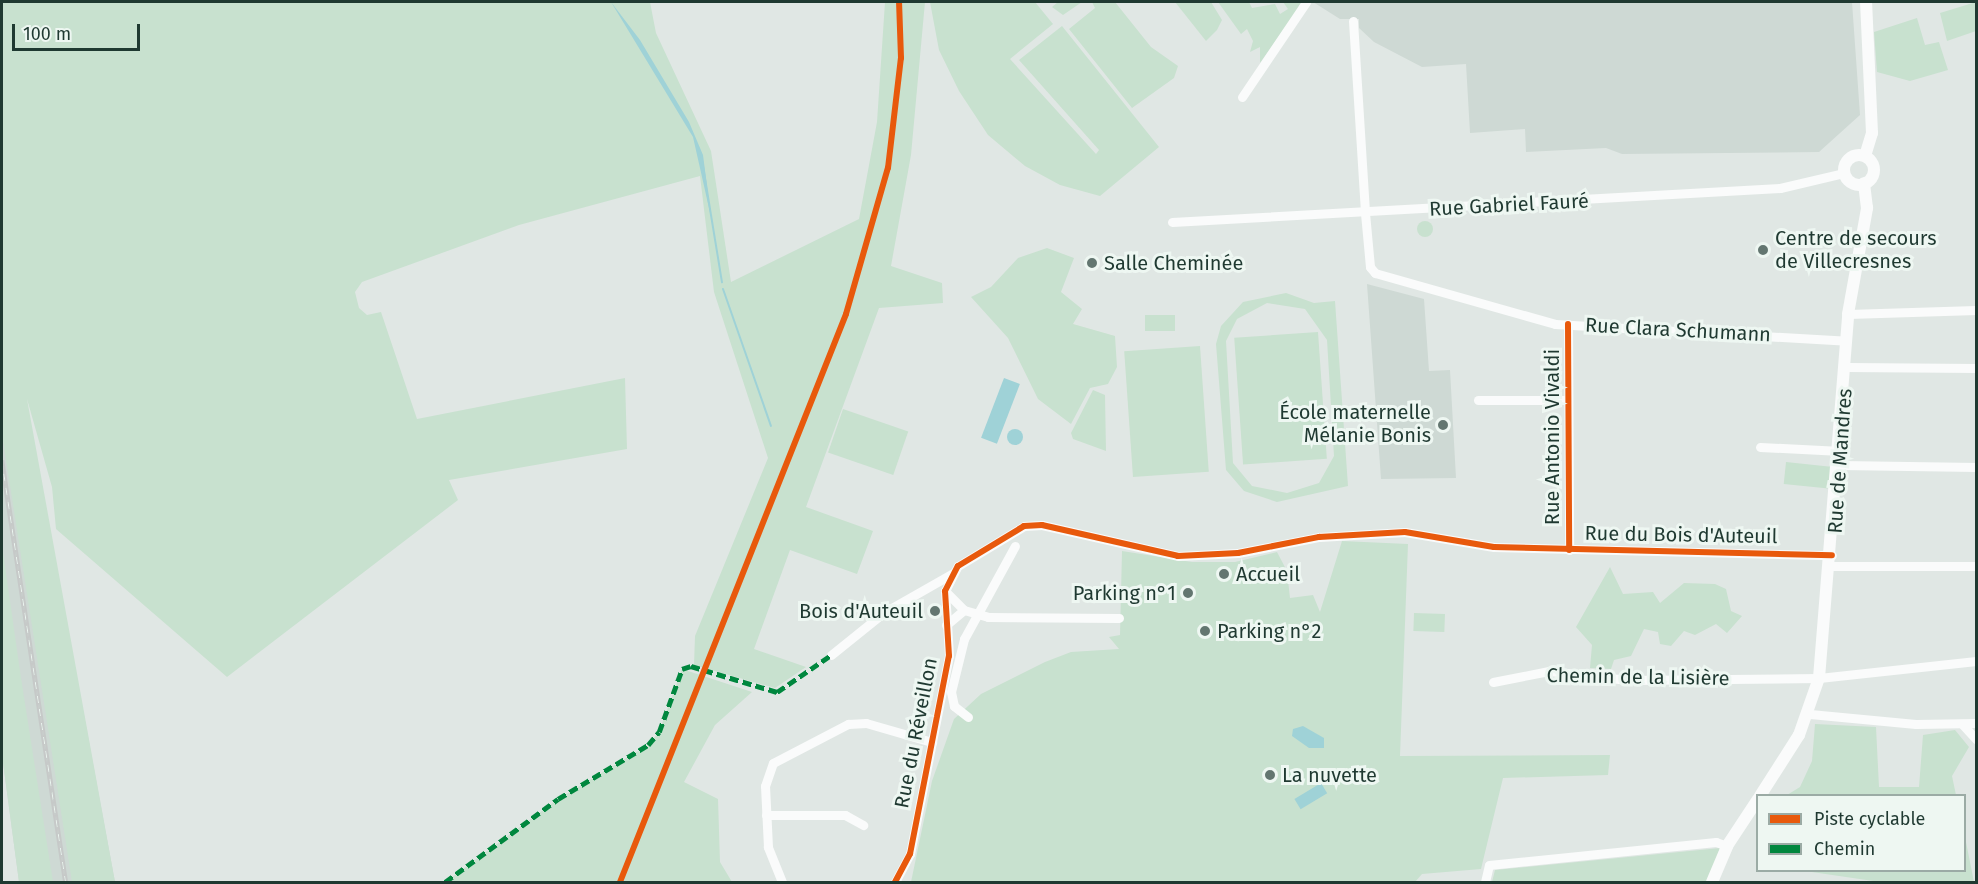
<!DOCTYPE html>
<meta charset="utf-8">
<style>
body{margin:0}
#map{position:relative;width:1978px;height:884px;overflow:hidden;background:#e0e7e4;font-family:"Fira Sans",sans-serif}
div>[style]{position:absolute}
.built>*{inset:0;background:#ced9d4}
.green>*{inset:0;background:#c8e1cf;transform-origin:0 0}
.round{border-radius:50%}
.water>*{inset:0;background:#9fd2d7;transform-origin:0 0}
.stream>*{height:2px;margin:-1px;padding:0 1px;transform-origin:1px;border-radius:1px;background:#9fd2d7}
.minor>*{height:9px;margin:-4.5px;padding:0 4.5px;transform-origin:4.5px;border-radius:4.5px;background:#fafbfb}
.tertiary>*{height:12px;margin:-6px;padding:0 6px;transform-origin:6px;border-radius:6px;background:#fafbfb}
.tertiary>.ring{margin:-6px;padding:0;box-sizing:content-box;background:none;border:12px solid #fafbfb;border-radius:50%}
.rail>*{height:4.5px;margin-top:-2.25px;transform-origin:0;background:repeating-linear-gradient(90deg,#eef7f2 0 7px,#c6c9c8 0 14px);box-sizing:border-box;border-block:2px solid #c6c9c8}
.quiet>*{height:4.5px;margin-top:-2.25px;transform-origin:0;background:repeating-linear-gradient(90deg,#00873e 0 9px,transparent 0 13.5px)}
.cycleway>*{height:6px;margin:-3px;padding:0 3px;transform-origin:3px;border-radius:3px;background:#e8590c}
.dots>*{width:16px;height:16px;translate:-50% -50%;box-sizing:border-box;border:3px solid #eef7f2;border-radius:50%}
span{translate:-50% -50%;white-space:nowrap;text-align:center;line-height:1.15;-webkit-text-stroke:6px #eef7f2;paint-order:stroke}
.street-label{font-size:20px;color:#1f3931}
.poi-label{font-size:20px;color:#1f3931}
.left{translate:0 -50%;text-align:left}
.right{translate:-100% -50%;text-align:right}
.frame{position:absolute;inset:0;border:3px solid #1f3931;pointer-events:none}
.legend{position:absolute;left:1756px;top:794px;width:210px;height:78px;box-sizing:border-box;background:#eef7f2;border:2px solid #9baba5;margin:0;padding:8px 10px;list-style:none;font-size:18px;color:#1f3931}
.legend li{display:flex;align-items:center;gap:12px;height:30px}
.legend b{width:30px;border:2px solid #9baba5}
.scale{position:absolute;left:12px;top:24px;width:128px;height:27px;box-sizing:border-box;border:3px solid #1f3931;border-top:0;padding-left:8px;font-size:18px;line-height:21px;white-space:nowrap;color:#1f3931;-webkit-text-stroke:4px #eef7f2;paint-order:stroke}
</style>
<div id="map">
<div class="built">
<div style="clip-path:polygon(1313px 2px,1852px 2px,1860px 115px,1819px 152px,1622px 154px,1606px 148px,1526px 152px,1525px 129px,1470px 133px,1466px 64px,1422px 67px,1374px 42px,1359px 28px,1359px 19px,1340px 19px)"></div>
<div style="clip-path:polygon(2px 274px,115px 882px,19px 882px,2px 755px)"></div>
<div style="clip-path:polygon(1367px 284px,1424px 299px,1429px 371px,1450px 370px,1456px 478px,1381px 479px)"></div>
</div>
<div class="green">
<div style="clip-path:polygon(2px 2px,650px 2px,656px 33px,711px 151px,731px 282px,859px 219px,877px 122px,885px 2px,925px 2px,911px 155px,891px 266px,942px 283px,943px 303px,879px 308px,806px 507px,873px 531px,857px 574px,790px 550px,754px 649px,806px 667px,775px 688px,694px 665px,695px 636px,768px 458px,714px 292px,700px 176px,519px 225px,362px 282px,355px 292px,359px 308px,367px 315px,381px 312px,417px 419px,625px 378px,627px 449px,449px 480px,458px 500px,227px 677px,56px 529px,52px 487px,27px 399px,115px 882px,72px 882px,2px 434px)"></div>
<div style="clip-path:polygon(930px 2px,1035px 2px,1053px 24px,1010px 59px,1096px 154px,1099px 150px,1019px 60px,1062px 26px,1159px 147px,1100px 196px,1060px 185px,1025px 166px,988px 135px,959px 91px,939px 50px)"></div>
<div style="clip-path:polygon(1058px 2px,1082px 2px,1063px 15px,1052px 7px)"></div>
<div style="clip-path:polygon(1092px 2px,1115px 2px,1151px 47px,1178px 66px,1174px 78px,1132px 108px,1069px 29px,1095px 8px)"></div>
<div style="clip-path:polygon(1175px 2px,1211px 2px,1222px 20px,1217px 30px,1206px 41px)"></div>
<div style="clip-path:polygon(1218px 2px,1249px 2px,1252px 8px,1275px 4px,1280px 14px,1288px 9px,1283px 2px,1303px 2px,1260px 63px,1260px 47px,1250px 52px,1253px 41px,1247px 29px,1241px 34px)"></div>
<div style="clip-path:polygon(1976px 2px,1976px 31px,1947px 41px,1940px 13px)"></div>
<div style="clip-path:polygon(1917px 18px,1925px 45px,1939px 42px,1948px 70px,1910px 81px,1877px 72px,1874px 32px)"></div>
<div class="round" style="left:1417px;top:221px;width:16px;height:16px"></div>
<div style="clip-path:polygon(1047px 248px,1074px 258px,1061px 292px,1082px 309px,1073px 324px,1115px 336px,1117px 367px,1108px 384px,1090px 388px,1071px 424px,1038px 399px,1008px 338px,971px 297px,991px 287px,1018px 258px)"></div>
<div style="clip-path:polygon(evenodd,1286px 293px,1314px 303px,1335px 301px,1348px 486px,1277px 502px,1244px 491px,1226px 470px,1216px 344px,1221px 326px,1243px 302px,1286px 293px,1267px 303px,1305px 309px,1327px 340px,1334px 456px,1319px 483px,1287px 493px,1252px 486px,1233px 463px,1226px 341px,1237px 319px,1267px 303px)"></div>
<div style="left:1175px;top:315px;width:16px;height:30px;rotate:90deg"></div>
<div style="left:1318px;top:332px;width:127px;height:84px;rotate:86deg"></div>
<div style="left:1200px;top:346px;width:126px;height:76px;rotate:86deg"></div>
<div style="clip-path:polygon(1093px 390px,1105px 395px,1106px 451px,1073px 439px,1071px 433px)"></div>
<div style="left:843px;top:409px;width:69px;height:46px;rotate:19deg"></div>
<div style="left:1786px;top:462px;width:45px;height:22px;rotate:6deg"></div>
<div style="clip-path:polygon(1342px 541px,1408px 544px,1400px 756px,1610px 755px,1608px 775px,1503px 778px,1481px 869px,1422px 874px,1415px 882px,911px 882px,932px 781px,954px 719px,981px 694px,1045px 662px,1071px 652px,1119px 649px,1109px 637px,1120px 635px,1122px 551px,1192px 562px,1235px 562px,1277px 552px,1287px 571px,1290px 598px,1313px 595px,1320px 612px)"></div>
<div style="clip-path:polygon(2px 545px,21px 678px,53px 882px,19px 882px,2px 755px)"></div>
<div style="clip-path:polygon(1610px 567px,1623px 594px,1653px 592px,1660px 603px,1684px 583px,1715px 584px,1726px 589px,1731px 611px,1742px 616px,1727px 633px,1716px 624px,1695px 635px,1684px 631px,1671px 646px,1660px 644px,1658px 632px,1644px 629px,1631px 656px,1614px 660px,1611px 669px,1590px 668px,1592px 645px,1576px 627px)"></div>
<div style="left:1414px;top:613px;width:31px;height:18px;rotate:2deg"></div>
<div style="clip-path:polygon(682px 669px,752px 692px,715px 725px,684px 782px,718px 799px,720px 862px,732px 882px,445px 882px,558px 799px,648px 745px,659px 732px)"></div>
<div style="clip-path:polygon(1815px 724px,1876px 727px,1879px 787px,1919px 787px,1923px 735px,1955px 730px,1969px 747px,1952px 776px,1956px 795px,1787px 795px,1800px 787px,1812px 761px)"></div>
<div style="clip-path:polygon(1965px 837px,1974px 882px,1880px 882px,1805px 871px,1964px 870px)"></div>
<div style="clip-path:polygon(1720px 848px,1709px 882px,1492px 882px,1495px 870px)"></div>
</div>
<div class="water">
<div style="clip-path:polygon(611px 2px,640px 40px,689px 122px,703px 155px,711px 217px,693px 137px)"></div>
<div style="left:1004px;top:378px;width:17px;height:64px;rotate:21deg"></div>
<div class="round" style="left:1007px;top:429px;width:16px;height:16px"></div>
<div style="clip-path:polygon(1303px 726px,1324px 738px,1324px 748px,1309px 748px,1292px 736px,1293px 729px)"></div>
<div style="left:1321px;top:783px;width:12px;height:31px;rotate:59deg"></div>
</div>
<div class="stream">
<div style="left:701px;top:154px;width:130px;rotate:80.7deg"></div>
<div style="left:723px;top:289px;width:145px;rotate:70.7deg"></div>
</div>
<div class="minor">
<div style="left:1353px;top:21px;width:192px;rotate:86.4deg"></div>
<div style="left:1365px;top:213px;width:54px;rotate:84.7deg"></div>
<div style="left:1370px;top:267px;width:8px;rotate:50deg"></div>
<div style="left:1375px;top:273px;width:187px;rotate:15.8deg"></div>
<div style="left:1555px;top:324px;width:292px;rotate:3.3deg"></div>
<div style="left:1242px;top:97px;width:115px;rotate:-56deg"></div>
<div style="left:1172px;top:222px;width:609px;rotate:-3.2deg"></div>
<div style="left:1780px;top:188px;width:66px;rotate:-13.2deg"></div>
<div style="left:1848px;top:314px;width:128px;rotate:-1.8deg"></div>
<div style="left:1568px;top:324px;width:226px;rotate:89.7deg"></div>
<div style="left:1847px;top:367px;width:129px;rotate:0.4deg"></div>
<div style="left:1478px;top:400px;width:90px"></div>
<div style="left:1760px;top:447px;width:81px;rotate:2.8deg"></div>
<div style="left:1840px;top:465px;width:136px;rotate:0.8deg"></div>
<div style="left:1831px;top:566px;width:145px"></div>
<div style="left:945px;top:591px;width:27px;rotate:45deg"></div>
<div style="left:946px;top:625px;width:23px;rotate:-40deg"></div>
<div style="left:964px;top:610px;width:25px;rotate:16deg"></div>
<div style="left:988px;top:617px;width:131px;rotate:0.4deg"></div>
<div style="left:831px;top:655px;width:67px;rotate:-38.9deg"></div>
<div style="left:883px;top:613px;width:81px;rotate:-29.7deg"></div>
<div style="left:1493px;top:682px;width:57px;rotate:-11.1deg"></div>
<div style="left:1549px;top:671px;width:79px;rotate:6.6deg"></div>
<div style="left:1627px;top:680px;width:192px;rotate:-0.6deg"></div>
<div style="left:1819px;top:678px;width:158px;rotate:-6.2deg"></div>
<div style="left:1810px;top:714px;width:106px;rotate:5.4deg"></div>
<div style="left:1916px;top:724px;width:60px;rotate:-1deg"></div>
<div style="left:968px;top:717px;width:18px;rotate:-142deg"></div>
<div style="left:954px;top:706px;width:14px;rotate:-102deg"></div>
<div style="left:951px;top:692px;width:55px;rotate:-76.2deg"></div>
<div style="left:964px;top:639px;width:106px;rotate:-61.3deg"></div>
<div style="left:1962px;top:724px;width:21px;rotate:47deg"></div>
<div style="left:766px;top:815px;width:79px"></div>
<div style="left:845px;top:815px;width:21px;rotate:29deg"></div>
<div style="left:782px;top:882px;width:38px;rotate:-112deg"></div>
<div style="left:768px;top:847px;width:61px;rotate:-92.8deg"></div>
<div style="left:765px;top:786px;width:24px;rotate:-71deg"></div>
<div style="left:773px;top:763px;width:85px;rotate:-27.5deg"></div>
<div style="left:848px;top:724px;width:18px;rotate:-3deg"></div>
<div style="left:866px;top:723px;width:69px;rotate:16.1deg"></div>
<div style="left:895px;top:882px;width:32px;rotate:-62deg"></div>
<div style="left:910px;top:854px;width:202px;rotate:-78.9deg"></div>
<div style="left:949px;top:656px;width:65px;rotate:-93.5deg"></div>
<div style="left:945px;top:591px;width:28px;rotate:-63deg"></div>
<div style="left:958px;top:566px;width:77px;rotate:-31.2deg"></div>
<div style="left:1024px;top:526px;width:18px;rotate:-3deg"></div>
<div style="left:1042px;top:525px;width:139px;rotate:12.8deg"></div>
<div style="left:1178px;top:556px;width:60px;rotate:-2.9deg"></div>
<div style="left:1238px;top:553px;width:83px;rotate:-11.2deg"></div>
<div style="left:1319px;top:537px;width:86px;rotate:-3.3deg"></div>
<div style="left:1405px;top:532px;width:90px;rotate:9.6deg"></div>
<div style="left:1494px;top:547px;width:338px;rotate:1.4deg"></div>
<div style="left:1485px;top:882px;width:17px;rotate:-77deg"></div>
<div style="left:1489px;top:865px;width:228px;rotate:-5.8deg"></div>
<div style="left:1716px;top:842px;width:12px;rotate:20deg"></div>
</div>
<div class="tertiary">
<div class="ring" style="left:1844px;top:155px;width:18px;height:18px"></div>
<div style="left:1865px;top:156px;width:24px;rotate:-73deg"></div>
<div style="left:1872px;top:133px;width:131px;rotate:-92.6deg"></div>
<div style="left:1760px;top:796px;width:72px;rotate:-57.4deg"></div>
<div style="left:1799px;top:735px;width:60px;rotate:-70.7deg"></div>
<div style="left:1819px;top:678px;width:365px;rotate:-85.4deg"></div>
<div style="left:1848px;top:314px;width:108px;rotate:-79.8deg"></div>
<div style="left:1867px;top:208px;width:25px;rotate:-97deg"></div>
<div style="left:1712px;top:882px;width:39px;rotate:-67deg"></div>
<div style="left:1727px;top:846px;width:56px;rotate:-56.6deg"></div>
</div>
<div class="rail">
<div style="left:2px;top:460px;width:427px;rotate:81.4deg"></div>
</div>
<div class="quiet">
<div style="left:445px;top:882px;width:140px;rotate:-36.3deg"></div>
<div style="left:558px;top:799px;width:105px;rotate:-31deg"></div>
<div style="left:648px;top:745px;width:17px;rotate:-50deg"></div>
<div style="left:659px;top:732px;width:67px;rotate:-69.9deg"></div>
<div style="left:682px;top:669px;width:9px;rotate:-18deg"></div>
<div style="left:691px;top:666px;width:90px;rotate:16.8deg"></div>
<div style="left:777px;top:692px;width:65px;rotate:-34.4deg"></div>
</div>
<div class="cycleway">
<div style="left:1568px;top:324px;width:226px;rotate:89.7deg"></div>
<div style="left:620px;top:882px;width:611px;rotate:-68.3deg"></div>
<div style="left:846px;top:314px;width:152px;rotate:-74deg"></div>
<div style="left:888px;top:168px;width:111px;rotate:-83.3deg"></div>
<div style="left:901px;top:58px;width:56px;rotate:-92deg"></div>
<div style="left:895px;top:882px;width:32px;rotate:-62deg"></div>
<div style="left:910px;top:854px;width:202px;rotate:-78.9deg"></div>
<div style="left:949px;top:656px;width:65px;rotate:-93.5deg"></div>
<div style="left:945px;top:591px;width:28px;rotate:-63deg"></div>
<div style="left:958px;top:566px;width:77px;rotate:-31.2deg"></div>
<div style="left:1024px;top:526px;width:18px;rotate:-3deg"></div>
<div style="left:1042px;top:525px;width:139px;rotate:12.8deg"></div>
<div style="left:1178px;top:556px;width:60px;rotate:-2.9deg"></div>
<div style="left:1238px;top:553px;width:83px;rotate:-11.2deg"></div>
<div style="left:1319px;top:537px;width:86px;rotate:-3.3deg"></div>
<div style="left:1405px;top:532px;width:90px;rotate:9.6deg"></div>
<div style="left:1494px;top:547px;width:338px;rotate:1.4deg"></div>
</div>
<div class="dots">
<div style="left:1763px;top:250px;background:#637670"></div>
<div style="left:1092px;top:263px;background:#637670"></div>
<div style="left:1443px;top:425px;background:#637670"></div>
<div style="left:1224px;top:574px;background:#637670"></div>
<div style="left:1188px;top:593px;background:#637670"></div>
<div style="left:935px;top:611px;background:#637670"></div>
<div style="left:1205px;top:631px;background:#637670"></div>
<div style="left:1270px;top:775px;background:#637670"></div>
</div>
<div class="street-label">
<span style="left:1509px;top:205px;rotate:-3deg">Rue Gabriel Fauré</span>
<span style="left:1678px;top:330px;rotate:3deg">Rue Clara Schumann</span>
<span style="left:1552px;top:437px;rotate:-90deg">Rue Antonio Vivaldi</span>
<span style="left:1840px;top:461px;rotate:-86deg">Rue de Mandres</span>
<span style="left:1681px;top:535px;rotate:1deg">Rue du Bois d'Auteuil</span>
<span style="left:1638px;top:677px;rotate:1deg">Chemin de la Lisière</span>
<span style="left:916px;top:733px;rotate:-79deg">Rue du Réveillon</span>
</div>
<div class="poi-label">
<span class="left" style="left:1775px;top:250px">Centre de secours<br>de Villecresnes</span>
<span class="left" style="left:1104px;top:263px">Salle Cheminée</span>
<span class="right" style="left:1431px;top:424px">École maternelle<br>Mélanie Bonis</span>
<span class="left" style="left:1236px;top:574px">Accueil</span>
<span class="right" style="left:1176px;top:593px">Parking n°1</span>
<span class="right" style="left:923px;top:611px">Bois d'Auteuil</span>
<span class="left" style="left:1217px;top:631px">Parking n°2</span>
<span class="left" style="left:1282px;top:775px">La nuvette</span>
</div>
<div class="frame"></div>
<ul class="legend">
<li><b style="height:8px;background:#e8590c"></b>Piste cyclable</li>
<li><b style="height:8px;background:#00873e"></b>Chemin</li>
</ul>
<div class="scale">100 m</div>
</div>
